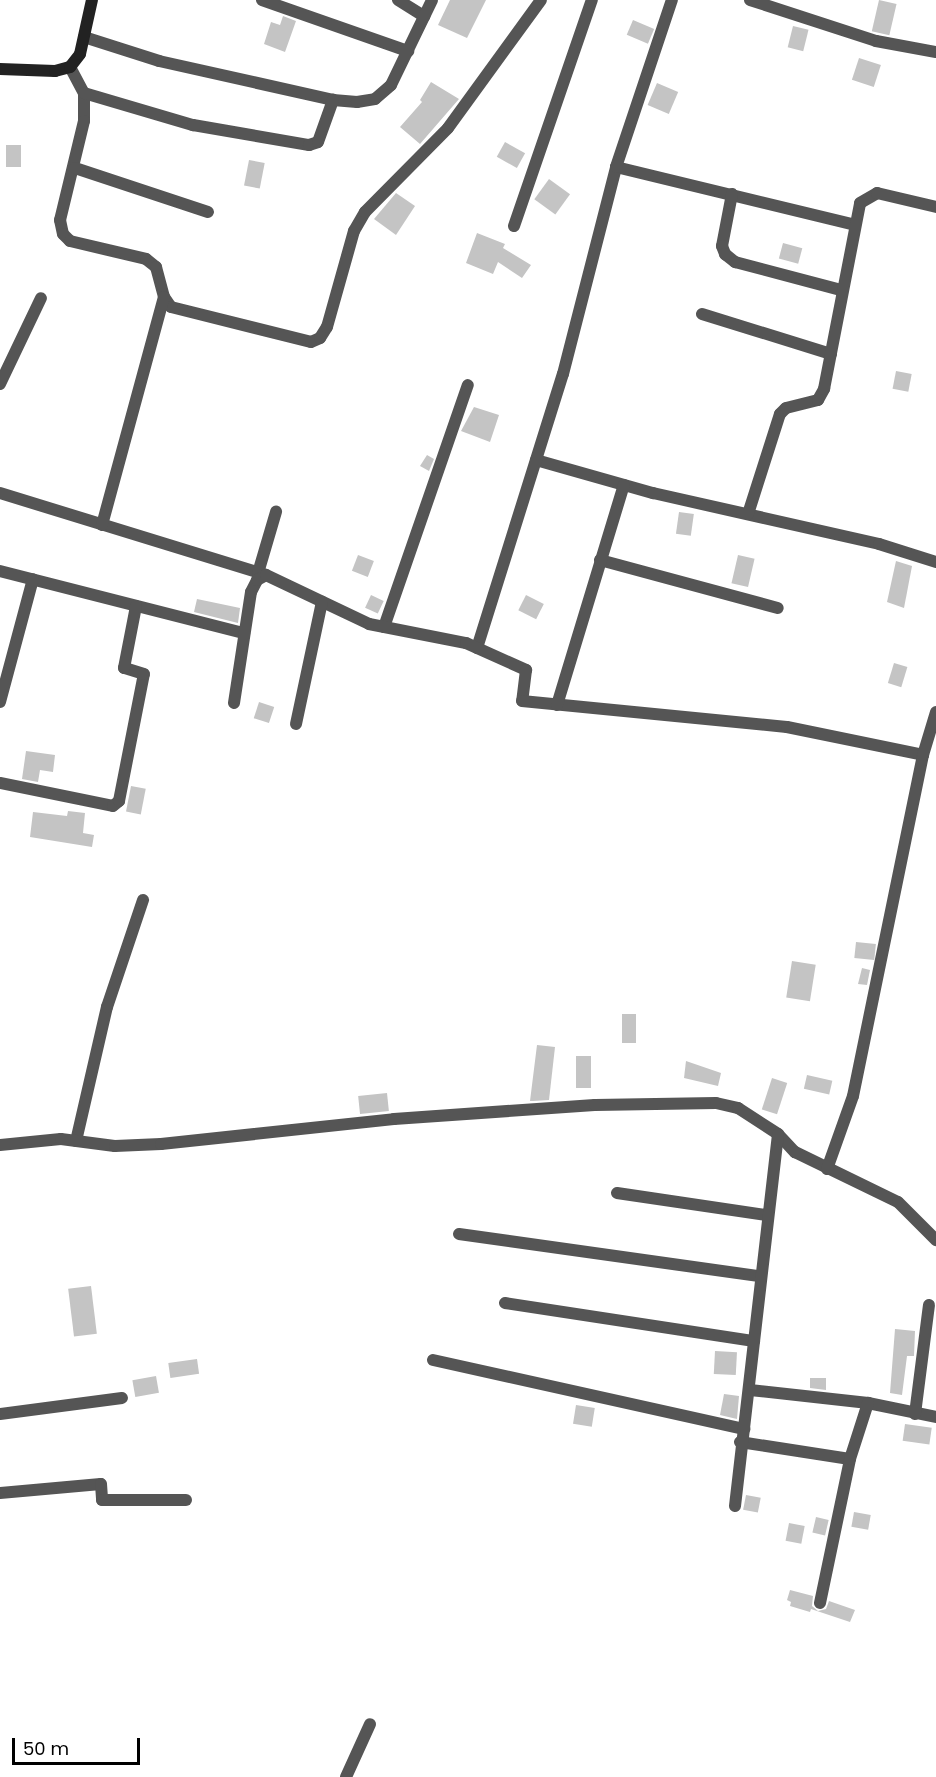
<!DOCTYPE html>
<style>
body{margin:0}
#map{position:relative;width:936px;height:1777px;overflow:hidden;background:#fff;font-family:Poppins,sans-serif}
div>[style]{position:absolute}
.building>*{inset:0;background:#c4c4c4;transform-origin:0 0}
.street>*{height:12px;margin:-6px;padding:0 6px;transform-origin:6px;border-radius:6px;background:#555}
.secondary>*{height:12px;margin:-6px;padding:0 6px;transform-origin:6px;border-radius:6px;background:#222}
span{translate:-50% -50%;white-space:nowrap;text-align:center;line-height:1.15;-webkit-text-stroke:4.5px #fff;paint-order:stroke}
.scale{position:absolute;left:12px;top:1738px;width:128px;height:27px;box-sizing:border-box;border:3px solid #000;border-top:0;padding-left:8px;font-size:18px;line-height:21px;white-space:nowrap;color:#000;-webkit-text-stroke:4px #fff;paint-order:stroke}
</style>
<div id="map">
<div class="building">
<div style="clip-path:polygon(450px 0,486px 0,467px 38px,438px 25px)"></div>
<div style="left:879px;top:0;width:18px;height:32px;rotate:13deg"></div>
<div style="clip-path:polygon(283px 16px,296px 21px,285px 52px,264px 44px,271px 22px,280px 25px)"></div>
<div style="left:633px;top:20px;width:23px;height:16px;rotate:23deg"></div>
<div style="left:793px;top:26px;width:16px;height:22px;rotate:14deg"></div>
<div style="left:859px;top:58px;width:23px;height:23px;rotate:18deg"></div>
<div style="clip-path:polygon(431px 82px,459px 99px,420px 144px,400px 127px,422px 102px,420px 100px)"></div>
<div style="left:657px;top:83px;width:23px;height:24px;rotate:23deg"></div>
<div style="left:505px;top:142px;width:23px;height:17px;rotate:29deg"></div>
<div style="left:6px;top:145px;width:15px;height:22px"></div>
<div style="left:249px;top:160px;width:16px;height:26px;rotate:11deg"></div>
<div style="left:549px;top:179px;width:26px;height:25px;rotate:36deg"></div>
<div style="clip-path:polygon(396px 193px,415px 206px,396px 235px,374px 219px)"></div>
<div style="clip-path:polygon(477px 233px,505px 244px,503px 248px,531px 265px,522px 278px,498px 262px,493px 274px,466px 263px)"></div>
<div style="left:783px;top:243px;width:20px;height:16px;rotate:15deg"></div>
<div style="left:896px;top:371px;width:16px;height:18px;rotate:11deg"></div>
<div style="clip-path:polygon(474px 407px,499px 415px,490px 442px,461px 431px)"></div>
<div style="clip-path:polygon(427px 455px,434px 459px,429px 471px,420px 466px)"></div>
<div style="left:679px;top:512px;width:15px;height:22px;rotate:8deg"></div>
<div style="left:358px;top:555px;width:17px;height:17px;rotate:21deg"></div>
<div style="left:738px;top:555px;width:17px;height:29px;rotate:13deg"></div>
<div style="clip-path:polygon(896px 561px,912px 566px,904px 608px,887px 602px)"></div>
<div style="left:371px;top:595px;width:14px;height:14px;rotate:25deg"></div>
<div style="left:526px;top:595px;width:20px;height:17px;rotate:27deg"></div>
<div style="clip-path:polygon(197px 599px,240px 608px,238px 623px,194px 612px)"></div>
<div style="left:894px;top:663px;width:14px;height:21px;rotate:17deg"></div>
<div style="left:259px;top:702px;width:16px;height:17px;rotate:18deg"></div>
<div style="clip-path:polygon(26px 751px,55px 755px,53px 772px,40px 770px,38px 782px,22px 779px)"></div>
<div style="left:131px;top:786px;width:15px;height:26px;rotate:11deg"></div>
<div style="clip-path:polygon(68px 811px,85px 813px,83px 833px,94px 835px,92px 847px,30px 837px,33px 812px,67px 816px)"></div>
<div style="left:856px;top:942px;width:20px;height:16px;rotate:6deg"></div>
<div style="left:792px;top:961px;width:24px;height:37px;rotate:9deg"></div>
<div style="clip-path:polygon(862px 968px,870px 970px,867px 985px,858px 984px)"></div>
<div style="left:622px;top:1014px;width:14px;height:29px"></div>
<div style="clip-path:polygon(537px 1045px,555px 1047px,549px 1100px,533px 1101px,530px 1101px)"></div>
<div style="left:576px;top:1056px;width:15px;height:32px"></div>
<div style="clip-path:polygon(686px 1061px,721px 1073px,718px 1086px,684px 1078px)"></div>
<div style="left:807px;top:1075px;width:26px;height:14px;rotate:13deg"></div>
<div style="left:772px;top:1078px;width:16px;height:33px;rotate:18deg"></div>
<div style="left:387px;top:1093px;width:18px;height:29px;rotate:84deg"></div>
<div style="left:91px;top:1286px;width:48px;height:23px;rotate:83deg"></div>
<div style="clip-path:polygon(895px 1329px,915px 1331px,914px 1356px,907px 1356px,902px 1395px,890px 1393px)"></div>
<div style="left:715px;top:1351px;width:22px;height:23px;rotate:3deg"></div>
<div style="left:197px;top:1359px;width:15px;height:29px;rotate:82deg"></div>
<div style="left:156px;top:1376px;width:17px;height:24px;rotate:80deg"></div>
<div style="clip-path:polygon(810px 1378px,826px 1378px,826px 1390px,810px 1388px)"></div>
<div style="clip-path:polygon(724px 1394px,739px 1396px,737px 1419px,720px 1415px)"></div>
<div style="left:576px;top:1405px;width:19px;height:19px;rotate:9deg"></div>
<div style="left:905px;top:1424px;width:27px;height:17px;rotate:8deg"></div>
<div style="left:746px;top:1495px;width:15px;height:15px;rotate:11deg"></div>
<div style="left:854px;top:1512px;width:17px;height:15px;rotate:10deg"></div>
<div style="left:816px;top:1517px;width:13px;height:16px;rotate:13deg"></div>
<div style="left:789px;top:1523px;width:16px;height:18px;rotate:11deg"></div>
<div style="clip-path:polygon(790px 1590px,813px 1596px,812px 1606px,818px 1611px,826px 1609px,829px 1601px,855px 1610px,850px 1622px,811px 1609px,810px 1612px,790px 1606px,791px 1602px,787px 1600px)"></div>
</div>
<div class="street">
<div style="left:262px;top:0;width:155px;rotate:19.3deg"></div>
<div style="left:398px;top:0;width:31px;rotate:32deg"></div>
<div style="left:750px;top:0;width:133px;rotate:18deg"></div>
<div style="left:876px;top:41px;width:61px;rotate:10.4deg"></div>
<div style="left:84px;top:37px;width:79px;rotate:17.7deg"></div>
<div style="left:159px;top:61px;width:178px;rotate:12.6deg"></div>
<div style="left:333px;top:100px;width:24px;rotate:5deg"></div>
<div style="left:357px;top:102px;width:18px;rotate:-9deg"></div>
<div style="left:375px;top:99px;width:21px;rotate:-41deg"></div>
<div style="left:391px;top:85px;width:94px;rotate:-64.2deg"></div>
<div style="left:70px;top:67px;width:30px;rotate:62deg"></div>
<div style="left:84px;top:93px;width:28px;rotate:90deg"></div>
<div style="left:84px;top:121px;width:102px;rotate:103.6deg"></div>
<div style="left:60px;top:220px;width:14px;rotate:78deg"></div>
<div style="left:63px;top:234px;width:10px;rotate:45deg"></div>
<div style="left:70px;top:241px;width:78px;rotate:13.3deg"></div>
<div style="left:146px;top:259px;width:13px;rotate:39deg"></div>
<div style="left:156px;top:267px;width:31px;rotate:75deg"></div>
<div style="left:164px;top:297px;width:12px;rotate:55deg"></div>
<div style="left:171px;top:307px;width:144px;rotate:14deg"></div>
<div style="left:311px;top:342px;width:10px;rotate:-24deg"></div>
<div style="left:320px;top:338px;width:13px;rotate:-58deg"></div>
<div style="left:327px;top:327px;width:100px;rotate:-74.3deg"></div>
<div style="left:354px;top:231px;width:22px;rotate:-60deg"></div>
<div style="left:365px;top:212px;width:118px;rotate:-45.3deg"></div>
<div style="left:448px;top:128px;width:158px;rotate:-54deg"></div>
<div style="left:84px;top:93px;width:114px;rotate:16.4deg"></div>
<div style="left:193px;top:125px;width:118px;rotate:9.8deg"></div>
<div style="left:309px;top:145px;width:9px;rotate:-18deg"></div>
<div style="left:318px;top:142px;width:45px;rotate:-70.3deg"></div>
<div style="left:616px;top:167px;width:246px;rotate:13.6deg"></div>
<div style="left:75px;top:168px;width:140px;rotate:18.3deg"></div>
<div style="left:732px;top:194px;width:53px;rotate:100.9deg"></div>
<div style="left:722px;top:246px;width:9px;rotate:69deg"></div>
<div style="left:725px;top:254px;width:13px;rotate:39deg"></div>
<div style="left:735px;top:262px;width:110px;rotate:14.8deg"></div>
<div style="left:514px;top:226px;width:239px;rotate:-71deg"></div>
<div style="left:702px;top:314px;width:135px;rotate:17.2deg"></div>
<div style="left:0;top:384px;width:95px;rotate:-64.5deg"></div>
<div style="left:536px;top:460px;width:122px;rotate:15.8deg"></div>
<div style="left:653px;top:493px;width:232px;rotate:12.7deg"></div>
<div style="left:879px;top:544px;width:60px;rotate:17.5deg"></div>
<div style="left:0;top:493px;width:278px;rotate:17.1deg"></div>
<div style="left:748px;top:514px;width:105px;rotate:-72.3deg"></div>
<div style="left:780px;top:414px;width:8px;rotate:-45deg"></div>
<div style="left:786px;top:408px;width:33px;rotate:-14deg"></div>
<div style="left:818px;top:400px;width:13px;rotate:-61deg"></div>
<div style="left:824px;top:389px;width:189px;rotate:-79deg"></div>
<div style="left:860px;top:203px;width:20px;rotate:-30deg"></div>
<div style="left:877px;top:193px;width:61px;rotate:13.3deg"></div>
<div style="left:102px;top:525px;width:236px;rotate:-74.8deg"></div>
<div style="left:600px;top:560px;width:184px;rotate:15.1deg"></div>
<div style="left:0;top:571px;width:252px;rotate:14.3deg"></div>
<div style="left:258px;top:573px;width:64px;rotate:-73.6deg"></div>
<div style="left:384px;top:627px;width:256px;rotate:-70.9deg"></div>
<div style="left:477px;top:648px;width:287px;rotate:-72.6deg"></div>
<div style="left:563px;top:374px;width:214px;rotate:-75.6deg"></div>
<div style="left:616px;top:167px;width:176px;rotate:-71.5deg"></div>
<div style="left:0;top:702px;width:127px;rotate:-75deg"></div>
<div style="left:234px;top:703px;width:112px;rotate:-81.3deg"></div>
<div style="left:251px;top:592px;width:13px;rotate:-63deg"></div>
<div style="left:257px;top:580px;width:10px;rotate:-29deg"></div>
<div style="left:266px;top:575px;width:114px;rotate:25.4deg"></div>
<div style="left:369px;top:624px;width:99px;rotate:11.1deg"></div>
<div style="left:466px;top:643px;width:66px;rotate:24.2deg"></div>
<div style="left:526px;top:670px;width:31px;rotate:97deg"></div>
<div style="left:522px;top:701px;width:266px;rotate:5.6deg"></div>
<div style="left:787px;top:727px;width:139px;rotate:11.6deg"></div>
<div style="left:557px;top:705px;width:230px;rotate:-73.1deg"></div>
<div style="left:296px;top:724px;width:125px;rotate:-78deg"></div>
<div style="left:0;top:783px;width:115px;rotate:11.5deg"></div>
<div style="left:113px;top:806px;width:8px;rotate:-40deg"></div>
<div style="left:119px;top:801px;width:129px;rotate:-78.9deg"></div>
<div style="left:144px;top:674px;width:21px;rotate:-163deg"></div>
<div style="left:124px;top:668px;width:63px;rotate:-79deg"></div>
<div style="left:76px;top:1141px;width:138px;rotate:-77deg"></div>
<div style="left:107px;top:1007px;width:113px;rotate:-71.4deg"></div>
<div style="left:0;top:1145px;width:61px;rotate:-5.6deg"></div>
<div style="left:61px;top:1139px;width:54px;rotate:7.4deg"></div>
<div style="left:115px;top:1146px;width:46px;rotate:-2.5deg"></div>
<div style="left:161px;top:1144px;width:234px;rotate:-6.1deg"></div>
<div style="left:394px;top:1119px;width:201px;rotate:-4deg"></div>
<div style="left:595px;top:1105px;width:121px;rotate:-0.9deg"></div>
<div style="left:716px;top:1103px;width:23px;rotate:13deg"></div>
<div style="left:738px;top:1108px;width:48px;rotate:33deg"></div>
<div style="left:778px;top:1134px;width:25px;rotate:47deg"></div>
<div style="left:795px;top:1152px;width:114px;rotate:25.9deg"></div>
<div style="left:898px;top:1202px;width:54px;rotate:45deg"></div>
<div style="left:827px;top:1169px;width:77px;rotate:-70.4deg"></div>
<div style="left:853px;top:1096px;width:348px;rotate:-78.4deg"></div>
<div style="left:923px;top:755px;width:45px;rotate:-73.2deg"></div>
<div style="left:617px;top:1193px;width:151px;rotate:8.4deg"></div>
<div style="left:459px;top:1234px;width:303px;rotate:8deg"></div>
<div style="left:505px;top:1303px;width:252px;rotate:8.7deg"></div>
<div style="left:433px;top:1360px;width:319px;rotate:12.5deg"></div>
<div style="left:750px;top:1390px;width:119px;rotate:6.3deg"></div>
<div style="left:868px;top:1403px;width:69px;rotate:11.6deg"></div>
<div style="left:0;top:1414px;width:123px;rotate:-7.5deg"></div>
<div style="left:915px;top:1414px;width:110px;rotate:-82.7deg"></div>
<div style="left:740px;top:1442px;width:111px;rotate:8.8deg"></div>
<div style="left:0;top:1493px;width:101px;rotate:-5.1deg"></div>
<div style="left:101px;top:1484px;width:16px;rotate:86deg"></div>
<div style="left:102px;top:1500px;width:84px"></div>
<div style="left:735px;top:1506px;width:374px;rotate:-83.4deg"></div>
<div style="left:820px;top:1603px;width:147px;rotate:-78.2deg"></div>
<div style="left:850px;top:1459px;width:59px;rotate:-72.2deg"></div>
<div style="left:346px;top:1777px;width:58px;rotate:-65.6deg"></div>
</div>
<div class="secondary">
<div style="left:0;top:69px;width:55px;rotate:2.1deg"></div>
<div style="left:55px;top:71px;width:16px;rotate:-15deg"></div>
<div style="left:70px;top:67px;width:16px;rotate:-52deg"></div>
<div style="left:80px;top:54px;width:55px;rotate:-77.5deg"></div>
</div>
<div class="scale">50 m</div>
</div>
